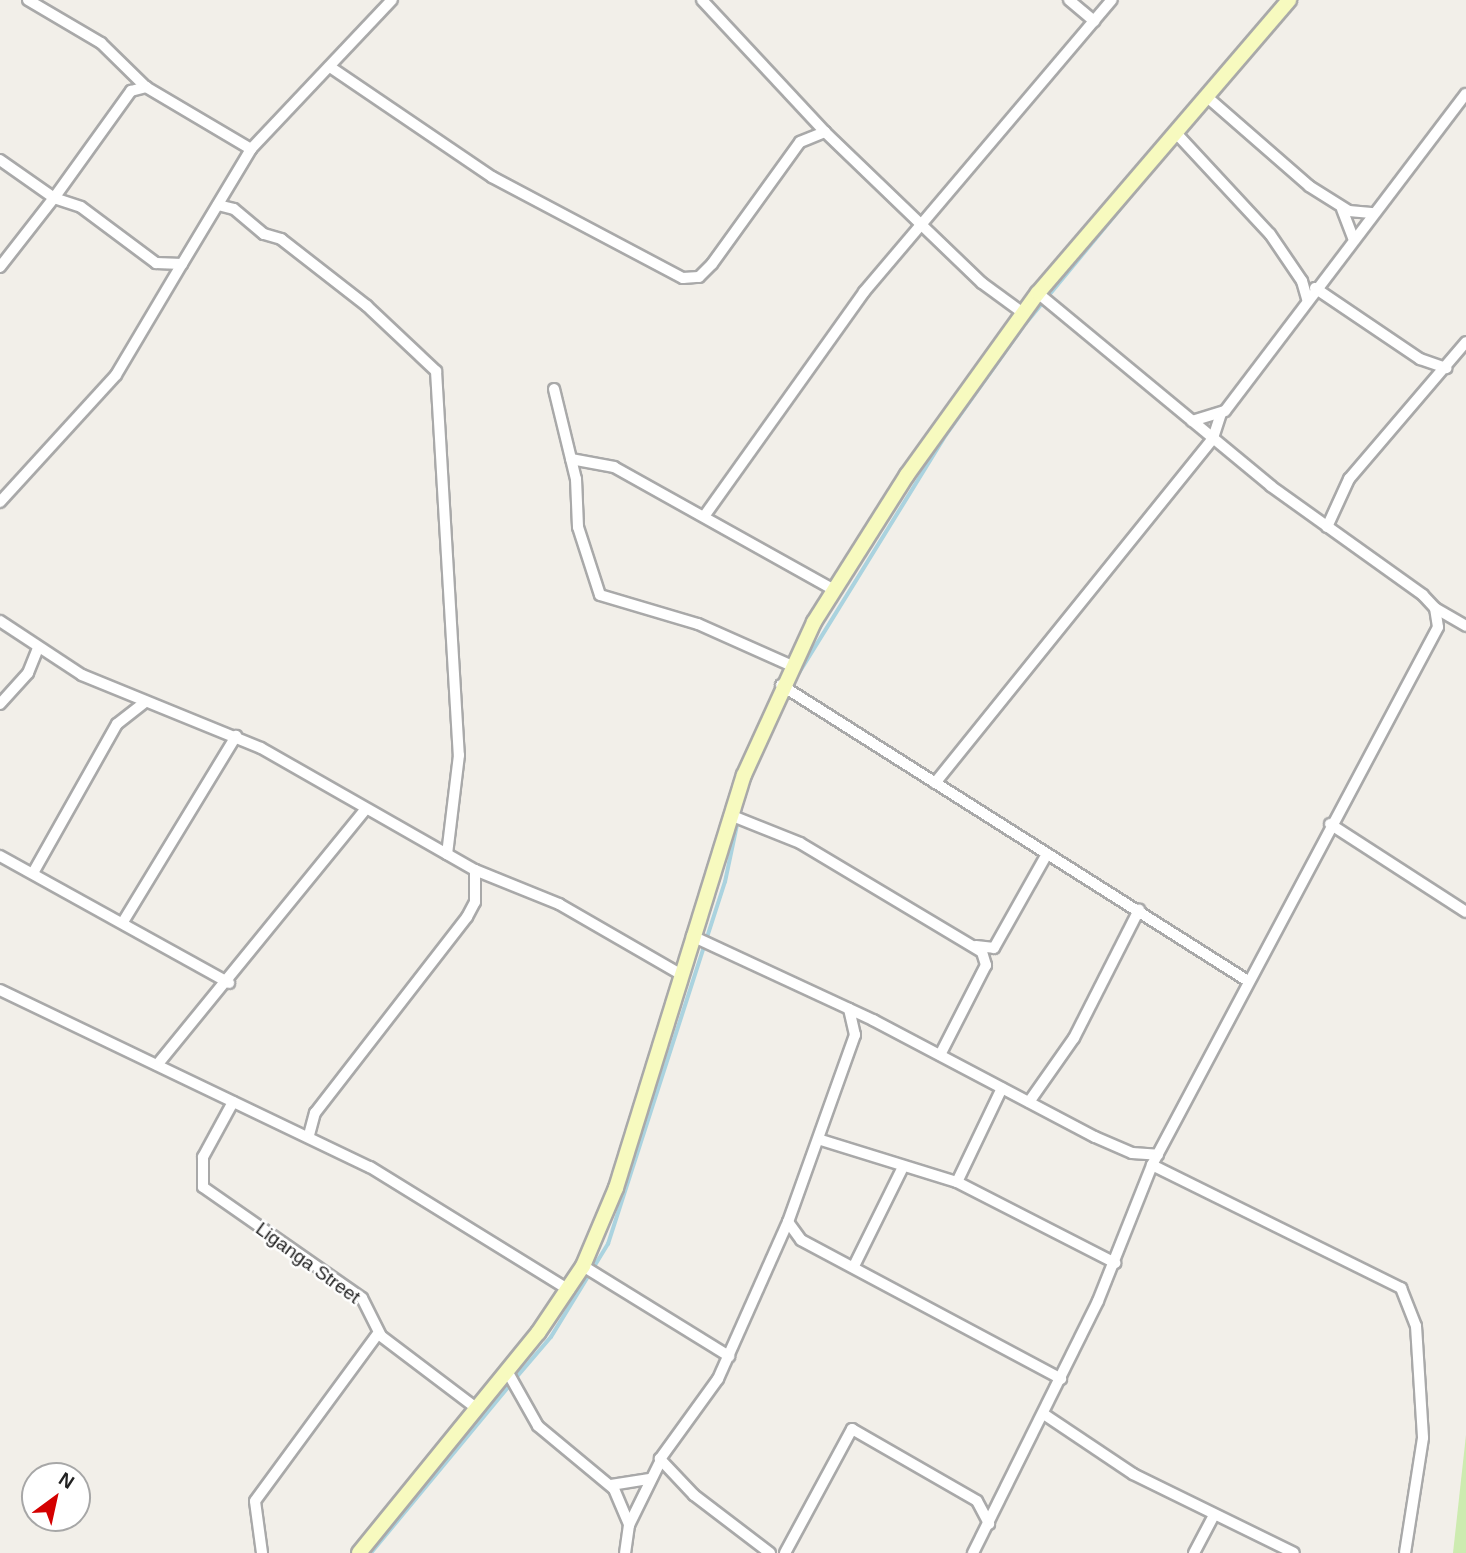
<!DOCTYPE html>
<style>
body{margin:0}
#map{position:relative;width:1466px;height:1553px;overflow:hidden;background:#f2efe9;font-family:Helvetica,sans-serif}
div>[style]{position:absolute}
.grass>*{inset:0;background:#cdebb0}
.stream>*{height:3.5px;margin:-1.75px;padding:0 1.75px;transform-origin:1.75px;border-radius:1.75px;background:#aad3df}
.roads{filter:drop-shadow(2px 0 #a9a9a9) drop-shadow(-2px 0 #a9a9a9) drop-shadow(0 2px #a9a9a9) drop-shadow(0 -2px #a9a9a9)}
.street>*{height:10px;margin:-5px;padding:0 5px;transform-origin:5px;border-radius:5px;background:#fff}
.secondary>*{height:14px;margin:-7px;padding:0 7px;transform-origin:7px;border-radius:7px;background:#f7fabf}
span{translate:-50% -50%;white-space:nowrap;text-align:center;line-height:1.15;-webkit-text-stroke:5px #fff;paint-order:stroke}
.street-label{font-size:19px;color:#222}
.north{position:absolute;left:21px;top:1462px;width:70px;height:70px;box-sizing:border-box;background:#fff;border:2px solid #a7a7a7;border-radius:50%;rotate:33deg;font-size:19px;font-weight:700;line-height:28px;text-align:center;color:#222}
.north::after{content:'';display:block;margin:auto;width:24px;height:32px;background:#d40000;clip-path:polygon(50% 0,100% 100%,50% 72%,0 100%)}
</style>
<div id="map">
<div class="grass">
<div style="clip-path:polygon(1466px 1435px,1466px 1553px,1453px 1553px)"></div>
</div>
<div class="stream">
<div style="left:794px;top:681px;width:289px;rotate:-58.3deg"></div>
<div style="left:946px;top:435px;width:138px;rotate:-54.5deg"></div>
<div style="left:1026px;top:323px;width:217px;rotate:-50.4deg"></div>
<div style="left:515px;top:1379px;width:55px;rotate:-49.4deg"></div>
<div style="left:551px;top:1337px;width:109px;rotate:-58.5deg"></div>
<div style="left:608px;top:1244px;width:380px;rotate:-72.1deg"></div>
<div style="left:725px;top:882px;width:78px;rotate:-78.1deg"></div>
<div style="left:371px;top:1553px;width:218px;rotate:-50.4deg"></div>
</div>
<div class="roads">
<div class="street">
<div style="left:28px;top:0;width:85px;rotate:30.5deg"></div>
<div style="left:101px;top:43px;width:63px;rotate:44.4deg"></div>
<div style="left:146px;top:87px;width:122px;rotate:30.6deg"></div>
<div style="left:702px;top:0;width:180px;rotate:47deg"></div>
<div style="left:1069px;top:0;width:33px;rotate:40deg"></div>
<div style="left:330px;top:67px;width:196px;rotate:34.2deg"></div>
<div style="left:492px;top:177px;width:216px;rotate:27.9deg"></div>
<div style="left:683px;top:278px;width:16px;rotate:-4deg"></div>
<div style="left:699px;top:277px;width:18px;rotate:-45deg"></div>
<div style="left:712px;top:264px;width:150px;rotate:-54.2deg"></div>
<div style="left:800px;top:142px;width:27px;rotate:-22deg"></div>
<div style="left:825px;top:132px;width:218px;rotate:43.9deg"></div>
<div style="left:982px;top:283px;width:51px;rotate:36.2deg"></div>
<div style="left:1206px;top:96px;width:137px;rotate:41.1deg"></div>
<div style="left:1309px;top:186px;width:47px;rotate:32deg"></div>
<div style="left:1349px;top:211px;width:25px;rotate:5deg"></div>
<div style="left:1176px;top:133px;width:138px;rotate:47.1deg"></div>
<div style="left:1270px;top:234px;width:57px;rotate:55.8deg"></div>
<div style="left:1302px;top:281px;width:19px;rotate:74deg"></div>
<div style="left:0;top:160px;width:66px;rotate:35.1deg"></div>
<div style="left:54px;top:198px;width:132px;rotate:-54.3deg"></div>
<div style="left:131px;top:91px;width:16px;rotate:-15deg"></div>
<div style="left:218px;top:205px;width:16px;rotate:14deg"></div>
<div style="left:234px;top:209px;width:39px;rotate:40deg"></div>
<div style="left:264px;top:234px;width:18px;rotate:16deg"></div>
<div style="left:281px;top:239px;width:109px;rotate:37.9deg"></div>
<div style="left:367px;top:306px;width:95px;rotate:43.3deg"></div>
<div style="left:436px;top:371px;width:385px;rotate:86.6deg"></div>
<div style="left:459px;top:755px;width:100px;rotate:96.9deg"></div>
<div style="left:1342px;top:209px;width:31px;rotate:69deg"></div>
<div style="left:0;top:267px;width:88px;rotate:-52deg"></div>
<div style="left:54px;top:198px;width:28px;rotate:18deg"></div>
<div style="left:81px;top:207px;width:94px;rotate:36.7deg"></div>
<div style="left:156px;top:263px;width:26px;rotate:2deg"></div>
<div style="left:182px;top:264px;width:134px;rotate:-59deg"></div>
<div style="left:251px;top:149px;width:205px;rotate:-46.6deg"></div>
<div style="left:1315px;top:288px;width:127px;rotate:34.1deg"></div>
<div style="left:1420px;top:359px;width:28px;rotate:19deg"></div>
<div style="left:554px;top:389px;width:93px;rotate:76.3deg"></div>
<div style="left:576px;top:479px;width:48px;rotate:87.6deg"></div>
<div style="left:578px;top:527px;width:71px;rotate:72.1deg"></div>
<div style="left:600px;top:595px;width:102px;rotate:16.5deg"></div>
<div style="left:698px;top:624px;width:101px;rotate:24deg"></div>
<div style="left:1192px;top:421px;width:34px;rotate:-17deg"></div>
<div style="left:1225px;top:411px;width:398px;rotate:-52.8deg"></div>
<div style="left:571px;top:459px;width:44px;rotate:10.5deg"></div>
<div style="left:614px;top:467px;width:252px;rotate:29.2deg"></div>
<div style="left:0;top:502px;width:172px;rotate:-47.6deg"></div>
<div style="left:116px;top:375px;width:129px;rotate:-59.3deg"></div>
<div style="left:705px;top:515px;width:274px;rotate:-54.5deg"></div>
<div style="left:864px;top:292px;width:383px;rotate:-49.7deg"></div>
<div style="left:1327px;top:527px;width:53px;rotate:-65.4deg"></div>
<div style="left:1349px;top:479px;width:180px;rotate:-49.5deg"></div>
<div style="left:1435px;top:608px;width:36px;rotate:30deg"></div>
<div style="left:0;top:621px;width:98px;rotate:33.4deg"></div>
<div style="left:82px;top:675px;width:193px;rotate:22.2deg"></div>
<div style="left:261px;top:748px;width:246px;rotate:29.7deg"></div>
<div style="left:475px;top:870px;width:91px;rotate:22deg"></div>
<div style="left:559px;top:904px;width:140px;rotate:30deg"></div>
<div style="left:781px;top:685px;width:553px;rotate:32.37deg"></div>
<div style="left:0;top:704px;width:42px;rotate:-47.9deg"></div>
<div style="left:28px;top:673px;width:27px;rotate:-68deg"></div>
<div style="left:935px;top:783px;width:443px;rotate:-51.1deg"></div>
<div style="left:1213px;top:438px;width:25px;rotate:-72deg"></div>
<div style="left:730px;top:815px;width:75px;rotate:21.8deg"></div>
<div style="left:800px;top:843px;width:212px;rotate:30.9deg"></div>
<div style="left:982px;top:952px;width:14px;rotate:73deg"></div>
<div style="left:986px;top:965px;width:101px;rotate:117.1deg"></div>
<div style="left:1330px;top:824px;width:162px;rotate:32.9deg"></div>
<div style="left:0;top:856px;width:262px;rotate:29deg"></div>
<div style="left:33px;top:873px;width:171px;rotate:-60.6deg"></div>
<div style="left:117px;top:724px;width:36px;rotate:-38deg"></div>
<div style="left:123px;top:922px;width:218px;rotate:-58.7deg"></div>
<div style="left:692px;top:936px;width:200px;rotate:24.9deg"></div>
<div style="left:873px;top:1020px;width:251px;rotate:27.8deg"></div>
<div style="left:1095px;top:1137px;width:40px;rotate:23.4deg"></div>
<div style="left:1132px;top:1153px;width:26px;rotate:4deg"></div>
<div style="left:976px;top:946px;width:18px;rotate:6deg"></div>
<div style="left:994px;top:948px;width:108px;rotate:-60.6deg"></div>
<div style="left:0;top:990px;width:410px;rotate:25.6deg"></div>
<div style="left:370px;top:1167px;width:234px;rotate:31.7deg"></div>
<div style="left:157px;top:1065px;width:330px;rotate:-50.8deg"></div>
<div style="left:233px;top:1102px;width:63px;rotate:118.6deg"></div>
<div style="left:203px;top:1157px;width:30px;rotate:90deg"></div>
<div style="left:203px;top:1187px;width:194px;rotate:34.9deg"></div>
<div style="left:362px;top:1298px;width:42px;rotate:63.4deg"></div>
<div style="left:381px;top:1336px;width:118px;rotate:37.1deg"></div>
<div style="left:1029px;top:1102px;width:78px;rotate:-54.9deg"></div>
<div style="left:1074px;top:1038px;width:144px;rotate:-63.1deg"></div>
<div style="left:309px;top:1135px;width:23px;rotate:-75deg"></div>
<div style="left:315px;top:1113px;width:248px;rotate:-52.2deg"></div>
<div style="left:467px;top:917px;width:17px;rotate:-62deg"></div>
<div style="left:475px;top:902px;width:32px;rotate:-90deg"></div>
<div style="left:821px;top:1140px;width:142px;rotate:17.2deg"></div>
<div style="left:957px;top:1182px;width:178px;rotate:27.1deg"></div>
<div style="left:1152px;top:1165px;width:278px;rotate:26.3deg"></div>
<div style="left:1401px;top:1288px;width:41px;rotate:68.5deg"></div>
<div style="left:1416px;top:1326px;width:112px;rotate:86.4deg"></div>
<div style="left:1423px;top:1438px;width:116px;rotate:98.9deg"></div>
<div style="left:957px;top:1182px;width:104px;rotate:-64.4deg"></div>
<div style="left:788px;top:1222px;width:22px;rotate:54deg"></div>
<div style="left:801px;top:1240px;width:295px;rotate:28.1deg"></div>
<div style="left:583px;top:1266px;width:172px;rotate:31.7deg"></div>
<div style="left:854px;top:1266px;width:108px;rotate:-63.7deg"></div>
<div style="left:507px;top:1371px;width:63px;rotate:60.6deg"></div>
<div style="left:538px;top:1426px;width:99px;rotate:39.7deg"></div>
<div style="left:614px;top:1489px;width:39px;rotate:67deg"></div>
<div style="left:629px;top:1525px;width:28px;rotate:98deg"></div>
<div style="left:1045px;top:1415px;width:106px;rotate:33.8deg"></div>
<div style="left:1133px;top:1474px;width:179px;rotate:26.1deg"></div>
<div style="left:611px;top:1485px;width:39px;rotate:-9deg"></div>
<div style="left:629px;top:1525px;width:68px;rotate:-63.8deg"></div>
<div style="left:262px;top:1553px;width:52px;rotate:-97.7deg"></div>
<div style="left:255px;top:1501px;width:206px;rotate:-53.7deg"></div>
<div style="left:770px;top:1553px;width:96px;rotate:-142.7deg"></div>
<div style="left:694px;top:1495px;width:50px;rotate:-133.4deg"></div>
<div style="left:660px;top:1459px;width:99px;rotate:-54.1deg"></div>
<div style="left:718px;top:1379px;width:172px;rotate:-66deg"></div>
<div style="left:788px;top:1222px;width:199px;rotate:-70.3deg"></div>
<div style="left:855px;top:1035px;width:27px;rotate:-103deg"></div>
<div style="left:785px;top:1553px;width:141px;rotate:-61.6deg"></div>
<div style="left:852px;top:1429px;width:144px;rotate:29.9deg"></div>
<div style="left:977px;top:1501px;width:26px;rotate:62deg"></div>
<div style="left:973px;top:1553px;width:281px;rotate:-63.6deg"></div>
<div style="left:1098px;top:1301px;width:146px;rotate:-68.3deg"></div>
<div style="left:1152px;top:1165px;width:609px;rotate:-62deg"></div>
<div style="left:1438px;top:627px;width:19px;rotate:-99deg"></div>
<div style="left:1435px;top:608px;width:18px;rotate:-133deg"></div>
<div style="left:1423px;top:595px;width:187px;rotate:-144.4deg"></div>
<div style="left:1271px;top:486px;width:303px;rotate:-140.4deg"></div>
<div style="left:1194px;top:1553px;width:43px;rotate:-62.2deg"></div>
</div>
<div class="secondary">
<div style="left:359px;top:1553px;width:284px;rotate:-50.9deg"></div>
<div style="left:538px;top:1333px;width:81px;rotate:-56.1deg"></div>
<div style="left:583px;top:1266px;width:85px;rotate:-67.1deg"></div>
<div style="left:616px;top:1188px;width:432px;rotate:-72.8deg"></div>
<div style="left:744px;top:775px;width:168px;rotate:-65.4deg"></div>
<div style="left:814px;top:622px;width:174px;rotate:-57.7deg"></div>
<div style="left:907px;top:475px;width:224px;rotate:-54.3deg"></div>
<div style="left:1038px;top:293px;width:386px;rotate:-49.4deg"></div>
</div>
</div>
<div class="street-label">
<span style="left:308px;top:1263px;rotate:36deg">Liganga Street</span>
</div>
<div class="north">N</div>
</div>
